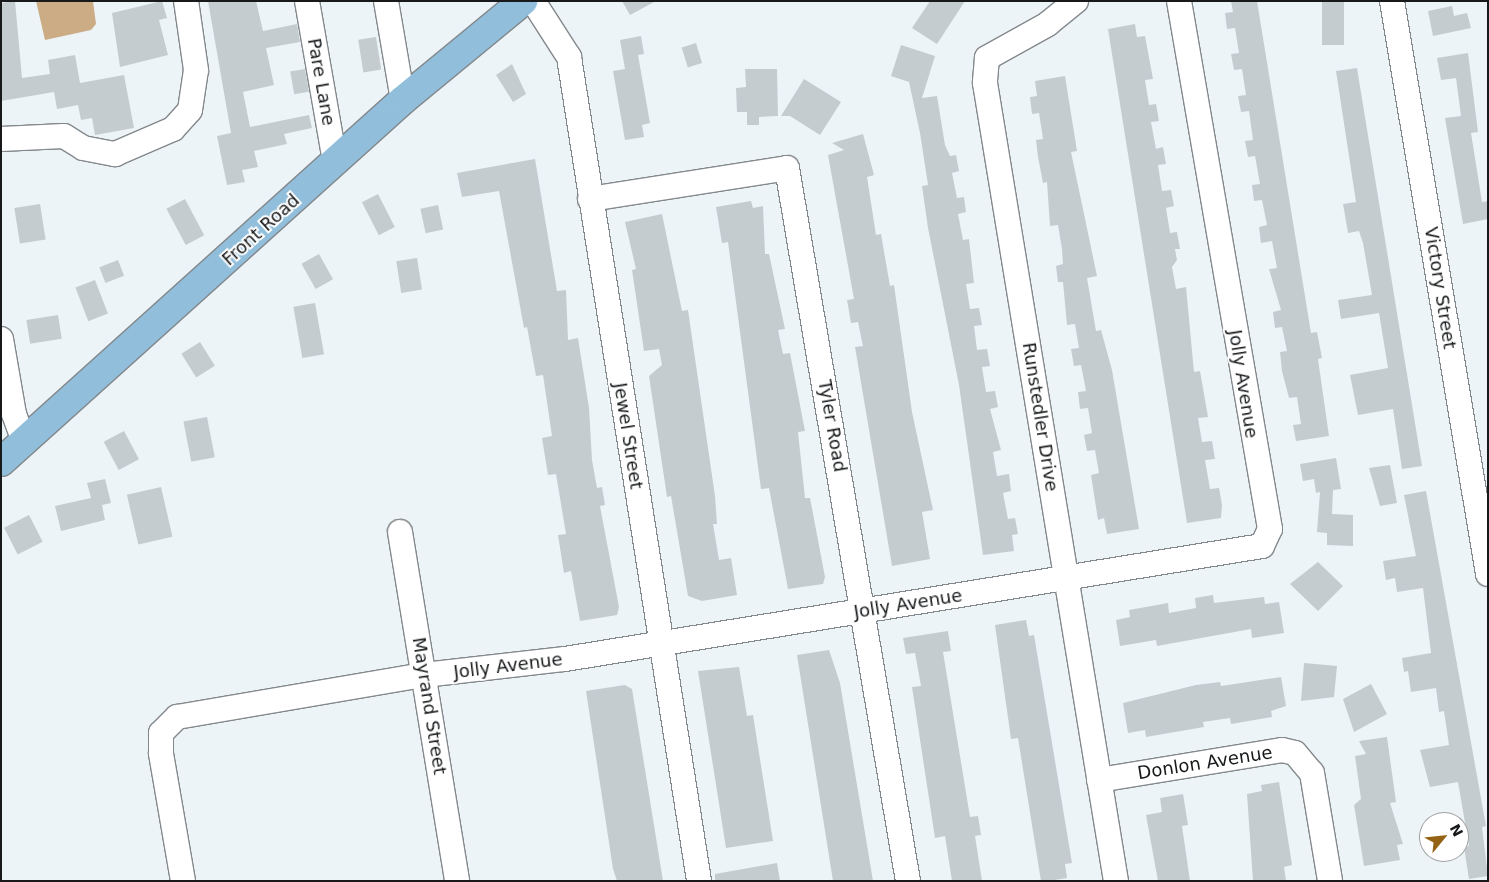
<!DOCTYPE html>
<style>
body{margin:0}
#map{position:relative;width:1489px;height:882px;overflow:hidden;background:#edf4f8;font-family:"DejaVu Sans",sans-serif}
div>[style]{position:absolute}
.water>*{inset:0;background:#cbac85}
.building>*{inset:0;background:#c5ccd0;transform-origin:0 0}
.roads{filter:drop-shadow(1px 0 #83888c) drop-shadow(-1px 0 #83888c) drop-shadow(0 1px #83888c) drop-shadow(0 -1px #83888c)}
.minor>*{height:24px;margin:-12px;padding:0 12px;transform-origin:12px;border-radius:12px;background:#fff}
.major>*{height:28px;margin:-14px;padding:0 14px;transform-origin:14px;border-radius:14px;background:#91bfdb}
span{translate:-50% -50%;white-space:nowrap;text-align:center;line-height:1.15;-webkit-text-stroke:4px #fff;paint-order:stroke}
.street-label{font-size:18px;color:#17191b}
.frame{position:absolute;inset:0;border:2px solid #17191b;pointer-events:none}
.north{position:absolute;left:1419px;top:812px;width:50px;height:50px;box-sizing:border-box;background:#fff;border:1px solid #a2a3a4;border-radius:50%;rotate:62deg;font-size:14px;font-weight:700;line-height:20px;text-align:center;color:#17191b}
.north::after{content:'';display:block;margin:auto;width:18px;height:22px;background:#946213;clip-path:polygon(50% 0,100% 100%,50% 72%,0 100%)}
</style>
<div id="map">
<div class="water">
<div style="clip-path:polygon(36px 1px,93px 1px,96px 24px,91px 30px,45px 40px)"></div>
</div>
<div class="building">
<div style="clip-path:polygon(15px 1px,22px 78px,50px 74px,48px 60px,75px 55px,80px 83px,124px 75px,134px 128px,95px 135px,92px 118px,81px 120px,78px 105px,57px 109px,54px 92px,1px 101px,1px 3px)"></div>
<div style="clip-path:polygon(162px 1px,167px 18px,159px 20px,168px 55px,120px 67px,112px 13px)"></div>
<div style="clip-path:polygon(208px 1px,256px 1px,263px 31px,297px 24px,300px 42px,266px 48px,274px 85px,243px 92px,250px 127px,309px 115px,312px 128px,284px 134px,287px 144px,254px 151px,258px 167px,242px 170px,245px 182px,227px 185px,217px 136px,231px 133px)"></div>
<div style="clip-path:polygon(622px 1px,656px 1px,630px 15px)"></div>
<div style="clip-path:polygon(930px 1px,965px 1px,937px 44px,912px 28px)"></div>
<div style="clip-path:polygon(1231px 1px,1257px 1px,1311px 333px,1317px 332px,1322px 358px,1318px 359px,1329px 436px,1296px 441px,1293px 425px,1301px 424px,1297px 397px,1289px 398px,1282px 371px,1280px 352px,1287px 351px,1282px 327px,1275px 328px,1273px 312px,1281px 310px,1269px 269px,1277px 268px,1272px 241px,1261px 243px,1259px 227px,1267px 225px,1262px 200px,1254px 201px,1252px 185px,1260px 184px,1255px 156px,1248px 157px,1245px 141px,1253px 140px,1249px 111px,1241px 112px,1238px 96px,1246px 95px,1242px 69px,1234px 70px,1231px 54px,1239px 53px,1235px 28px,1227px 29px,1225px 13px,1233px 12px)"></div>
<div style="left:1322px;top:1px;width:22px;height:44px"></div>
<div style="clip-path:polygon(1452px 6px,1454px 16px,1467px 13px,1471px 28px,1433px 36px,1428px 11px)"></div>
<div style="clip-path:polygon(1135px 24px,1137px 37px,1145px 36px,1153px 79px,1145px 80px,1149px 105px,1156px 104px,1159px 121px,1151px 122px,1156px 149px,1163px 147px,1166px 164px,1158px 165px,1162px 191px,1171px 190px,1174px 206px,1166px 208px,1170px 233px,1177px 232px,1180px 249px,1175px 249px,1177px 260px,1172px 267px,1176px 289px,1186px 287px,1194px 372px,1200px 371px,1208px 417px,1198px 418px,1202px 442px,1212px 441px,1215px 459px,1205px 460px,1210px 489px,1219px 488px,1222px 505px,1221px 518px,1187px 523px,1108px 29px)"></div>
<div style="clip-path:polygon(641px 36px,644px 54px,638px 55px,650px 123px,642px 125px,644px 137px,625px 140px,613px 71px,625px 69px,620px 40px)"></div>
<div style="left:376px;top:37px;width:33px;height:18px;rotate:81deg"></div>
<div style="left:696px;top:43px;width:21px;height:15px;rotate:73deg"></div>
<div style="clip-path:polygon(901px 45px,935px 56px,922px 98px,937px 96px,945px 145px,950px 156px,956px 155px,959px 171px,952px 173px,957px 198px,964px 197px,966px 212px,958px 214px,963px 240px,969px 239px,974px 283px,966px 284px,970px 309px,979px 308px,982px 325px,974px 326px,977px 350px,987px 349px,990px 366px,982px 367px,986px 392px,995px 391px,998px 407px,990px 409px,1001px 450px,993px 452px,997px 476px,1009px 474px,1011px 491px,1003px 493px,1008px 519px,1015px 518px,1018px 534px,1012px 535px,1014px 551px,983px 555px,959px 385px,928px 228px,922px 186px,928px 185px,920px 133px,909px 82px,891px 76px)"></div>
<div style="clip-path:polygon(1468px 53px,1478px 132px,1471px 133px,1482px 202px,1488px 201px,1488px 219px,1463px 224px,1445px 118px,1461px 116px,1456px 78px,1441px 80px,1437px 58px)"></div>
<div style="clip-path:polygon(512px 64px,526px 94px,513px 102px,496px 75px)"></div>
<div style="clip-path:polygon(1357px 68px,1422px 466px,1402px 469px,1393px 409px,1358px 415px,1350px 375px,1388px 368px,1379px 313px,1341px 319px,1338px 300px,1372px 295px,1363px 243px,1359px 231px,1348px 233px,1343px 204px,1356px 202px,1336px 71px)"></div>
<div style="left:305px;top:69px;width:23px;height:15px;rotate:80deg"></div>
<div style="clip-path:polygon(745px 69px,777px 69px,778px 116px,759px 117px,759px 125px,747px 125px,747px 112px,737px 112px,736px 88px,746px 87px)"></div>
<div style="clip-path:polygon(1065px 76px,1077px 151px,1071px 152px,1097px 276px,1087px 278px,1096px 331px,1101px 330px,1112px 370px,1139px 529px,1107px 534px,1104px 518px,1098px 520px,1091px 475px,1099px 473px,1095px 450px,1087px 451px,1084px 435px,1092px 433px,1088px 408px,1080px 409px,1078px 392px,1086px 391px,1081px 365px,1074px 366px,1071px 349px,1079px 348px,1075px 324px,1067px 325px,1063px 282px,1058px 282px,1056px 266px,1063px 264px,1062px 249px,1058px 225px,1050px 226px,1047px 182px,1043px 183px,1038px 157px,1036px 140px,1043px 139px,1039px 113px,1032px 114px,1030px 97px,1037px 96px,1035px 81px)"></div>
<div style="clip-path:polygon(804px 79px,841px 102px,820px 135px,790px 116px,781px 116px)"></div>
<div style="clip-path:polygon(863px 134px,874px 175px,867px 177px,876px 235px,881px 234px,890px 286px,894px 285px,912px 412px,933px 510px,922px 512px,930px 559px,892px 566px,855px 347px,863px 346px,858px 322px,851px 323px,847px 300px,854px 299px,828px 155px,844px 150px,832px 143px)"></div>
<div style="clip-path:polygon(535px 159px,557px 291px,566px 290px,568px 340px,578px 338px,589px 408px,592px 460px,597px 488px,602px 487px,605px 505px,600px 506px,619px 607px,617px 615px,580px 621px,571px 571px,564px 573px,558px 535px,566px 534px,556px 474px,548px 475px,542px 438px,552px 436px,543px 375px,536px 376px,527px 327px,524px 328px,499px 191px,462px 197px,457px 173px)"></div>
<div style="left:378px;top:194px;width:37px;height:18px;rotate:63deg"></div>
<div style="left:185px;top:199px;width:41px;height:21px;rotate:62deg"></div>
<div style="clip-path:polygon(751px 201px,753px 208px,763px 206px,765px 254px,769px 254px,785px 329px,778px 330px,783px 354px,790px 353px,805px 431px,798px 432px,805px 498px,810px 498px,825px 577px,823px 584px,788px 589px,769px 488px,761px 489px,728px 242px,722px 243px,716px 207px)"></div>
<div style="left:40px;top:204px;width:36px;height:26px;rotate:81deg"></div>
<div style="left:438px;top:205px;width:25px;height:18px;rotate:78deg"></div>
<div style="clip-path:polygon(662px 214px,682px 311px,688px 310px,715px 496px,717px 524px,713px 524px,719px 560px,731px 558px,737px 595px,702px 601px,688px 596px,671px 496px,667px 497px,649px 376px,662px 365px,659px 349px,644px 351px,632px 270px,636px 269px,625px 222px)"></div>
<div style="left:319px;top:254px;width:29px;height:20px;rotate:61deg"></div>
<div style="left:417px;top:258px;width:32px;height:21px;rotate:81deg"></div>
<div style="left:118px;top:260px;width:17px;height:20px;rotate:69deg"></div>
<div style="left:95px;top:280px;width:36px;height:21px;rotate:69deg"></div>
<div style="left:315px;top:303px;width:52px;height:22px;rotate:80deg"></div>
<div style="left:58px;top:315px;width:24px;height:32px;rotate:81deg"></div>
<div style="left:200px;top:342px;width:28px;height:22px;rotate:58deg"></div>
<div style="left:207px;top:417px;width:41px;height:24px;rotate:79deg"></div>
<div style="left:124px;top:431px;width:32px;height:23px;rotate:62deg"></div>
<div style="clip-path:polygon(1336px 458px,1341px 489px,1333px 490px,1332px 514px,1353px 515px,1353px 546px,1327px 545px,1327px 533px,1317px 532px,1320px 492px,1316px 493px,1314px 479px,1303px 481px,1300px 464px)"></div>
<div style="clip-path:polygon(1390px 465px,1397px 503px,1380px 506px,1369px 468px)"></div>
<div style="clip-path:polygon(105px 479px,111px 503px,102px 505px,105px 520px,61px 531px,55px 506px,91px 498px,87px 483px)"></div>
<div style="left:161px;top:487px;width:51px;height:35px;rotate:77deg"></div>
<div style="clip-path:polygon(1426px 491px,1486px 826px,1482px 827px,1488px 876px,1469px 879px,1464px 847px,1469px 846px,1458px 782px,1430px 787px,1420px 750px,1449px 745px,1444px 711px,1439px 712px,1436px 688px,1411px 692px,1408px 671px,1404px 672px,1402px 658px,1431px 653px,1423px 588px,1397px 592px,1395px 578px,1386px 580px,1383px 561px,1416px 556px,1404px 495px)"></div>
<div style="left:29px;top:515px;width:30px;height:28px;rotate:63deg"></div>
<div style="clip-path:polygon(1318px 562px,1343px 586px,1318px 611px,1290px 584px)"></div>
<div style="clip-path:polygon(1213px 595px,1214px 603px,1264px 597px,1265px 604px,1279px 602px,1284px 633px,1252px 638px,1251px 629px,1157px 646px,1156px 640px,1120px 646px,1116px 620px,1130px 617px,1129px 610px,1168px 603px,1169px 613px,1196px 608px,1195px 598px)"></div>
<div style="clip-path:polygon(1026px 620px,1029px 636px,1034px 635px,1072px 863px,1065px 864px,1067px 878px,1048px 881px,1041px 881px,1018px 738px,1011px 739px,995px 625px)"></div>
<div style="clip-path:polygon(948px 631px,951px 651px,943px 652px,970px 817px,978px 816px,981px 835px,975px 836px,982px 881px,952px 881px,945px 836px,935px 838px,912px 687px,921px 686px,915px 653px,906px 654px,903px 638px)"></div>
<div style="clip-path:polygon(829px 650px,840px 683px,873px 881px,833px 881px,797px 655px)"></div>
<div style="clip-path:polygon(1304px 663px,1337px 666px,1334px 697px,1301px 701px)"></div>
<div style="clip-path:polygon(739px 667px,747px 716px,753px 715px,773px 841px,726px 848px,698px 671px)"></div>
<div style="clip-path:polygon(1281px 677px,1286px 706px,1271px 711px,1272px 717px,1231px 724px,1230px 718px,1203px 722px,1204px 727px,1146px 737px,1145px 730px,1128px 733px,1123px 703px,1196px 685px,1220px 682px,1221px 686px)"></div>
<div style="clip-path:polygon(1371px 684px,1387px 714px,1354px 732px,1343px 699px)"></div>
<div style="clip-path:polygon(625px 685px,632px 689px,663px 881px,617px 881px,613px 869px,586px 691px)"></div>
<div style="clip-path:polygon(1387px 737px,1396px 802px,1390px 803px,1403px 844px,1397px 845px,1400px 860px,1364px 866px,1354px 805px,1361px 799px,1355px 756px,1366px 754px,1359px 741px)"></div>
<div style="clip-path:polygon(1279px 782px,1292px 865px,1284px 867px,1286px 881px,1253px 881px,1247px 794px,1262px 791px,1261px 785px)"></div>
<div style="clip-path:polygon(1183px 794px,1188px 825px,1182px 826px,1190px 881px,1158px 881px,1146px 815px,1162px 812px,1160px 798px)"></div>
<div style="clip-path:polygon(777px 863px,780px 881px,715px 881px,715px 874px)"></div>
</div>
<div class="roads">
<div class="minor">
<div style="left:307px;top:1px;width:163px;rotate:80.1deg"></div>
<div style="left:386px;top:1px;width:100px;rotate:80.3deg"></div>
<div style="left:533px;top:1px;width:67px;rotate:57.3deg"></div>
<div style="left:569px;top:57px;width:834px;rotate:81.03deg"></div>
<div style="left:1076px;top:1px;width:36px;rotate:141deg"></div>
<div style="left:1048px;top:24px;width:70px;rotate:150.9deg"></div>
<div style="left:987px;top:58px;width:25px;rotate:95deg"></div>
<div style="left:985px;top:83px;width:809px;rotate:80.68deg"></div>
<div style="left:1392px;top:1px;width:581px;rotate:80.49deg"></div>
<div style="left:1px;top:139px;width:63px;rotate:-2.7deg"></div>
<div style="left:64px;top:136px;width:22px;rotate:32deg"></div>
<div style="left:83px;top:148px;width:33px;rotate:11deg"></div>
<div style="left:115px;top:154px;width:63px;rotate:-23.3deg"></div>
<div style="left:173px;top:129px;width:25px;rotate:-48deg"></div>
<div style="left:190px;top:110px;width:40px;rotate:-81.5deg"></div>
<div style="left:196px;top:70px;width:70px;rotate:-98.2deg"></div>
<div style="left:590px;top:199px;width:199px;rotate:-8.9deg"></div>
<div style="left:787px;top:168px;width:723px;rotate:80.37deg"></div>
<div style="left:1px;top:339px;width:76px;rotate:80.2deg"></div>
<div style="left:14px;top:414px;width:29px;rotate:70deg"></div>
<div style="left:400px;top:532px;width:354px;rotate:80.7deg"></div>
<div style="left:1099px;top:780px;width:185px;rotate:-9.3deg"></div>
<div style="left:1282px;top:750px;width:13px;rotate:13deg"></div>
<div style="left:1295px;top:753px;width:26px;rotate:50deg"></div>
<div style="left:1312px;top:773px;width:109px;rotate:80.5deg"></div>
<div style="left:183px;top:881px;width:130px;rotate:-99.8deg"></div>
<div style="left:161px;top:753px;width:20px;rotate:-90deg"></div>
<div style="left:161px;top:733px;width:23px;rotate:-45deg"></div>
<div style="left:177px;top:717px;width:251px;rotate:-9.7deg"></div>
<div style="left:424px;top:675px;width:142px;rotate:-6.5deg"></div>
<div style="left:565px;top:659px;width:706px;rotate:-9.21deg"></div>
<div style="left:1262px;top:546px;width:19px;rotate:-65deg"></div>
<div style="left:1270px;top:529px;width:536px;rotate:-99.78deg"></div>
</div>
<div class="major">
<div style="left:1px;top:462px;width:541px;rotate:-42deg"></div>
<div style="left:403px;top:100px;width:156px;rotate:-39.5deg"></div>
</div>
</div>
<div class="street-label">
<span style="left:321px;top:82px;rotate:80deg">Pare Lane</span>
<span style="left:261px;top:230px;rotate:-42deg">Front Road</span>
<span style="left:1440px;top:288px;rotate:81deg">Victory Street</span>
<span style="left:1243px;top:384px;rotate:81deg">Jolly Avenue</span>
<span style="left:1040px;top:417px;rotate:81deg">Runstedler Drive</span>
<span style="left:832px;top:426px;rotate:80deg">Tyler Road</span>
<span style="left:628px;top:436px;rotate:81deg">Jewel Street</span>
<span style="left:908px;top:604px;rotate:-9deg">Jolly Avenue</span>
<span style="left:508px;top:666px;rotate:-7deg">Jolly Avenue</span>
<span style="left:429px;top:706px;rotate:81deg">Mayrand Street</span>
<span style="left:1205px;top:763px;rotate:-9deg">Donlon Avenue</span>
</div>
<div class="frame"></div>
<div class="north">N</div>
</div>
